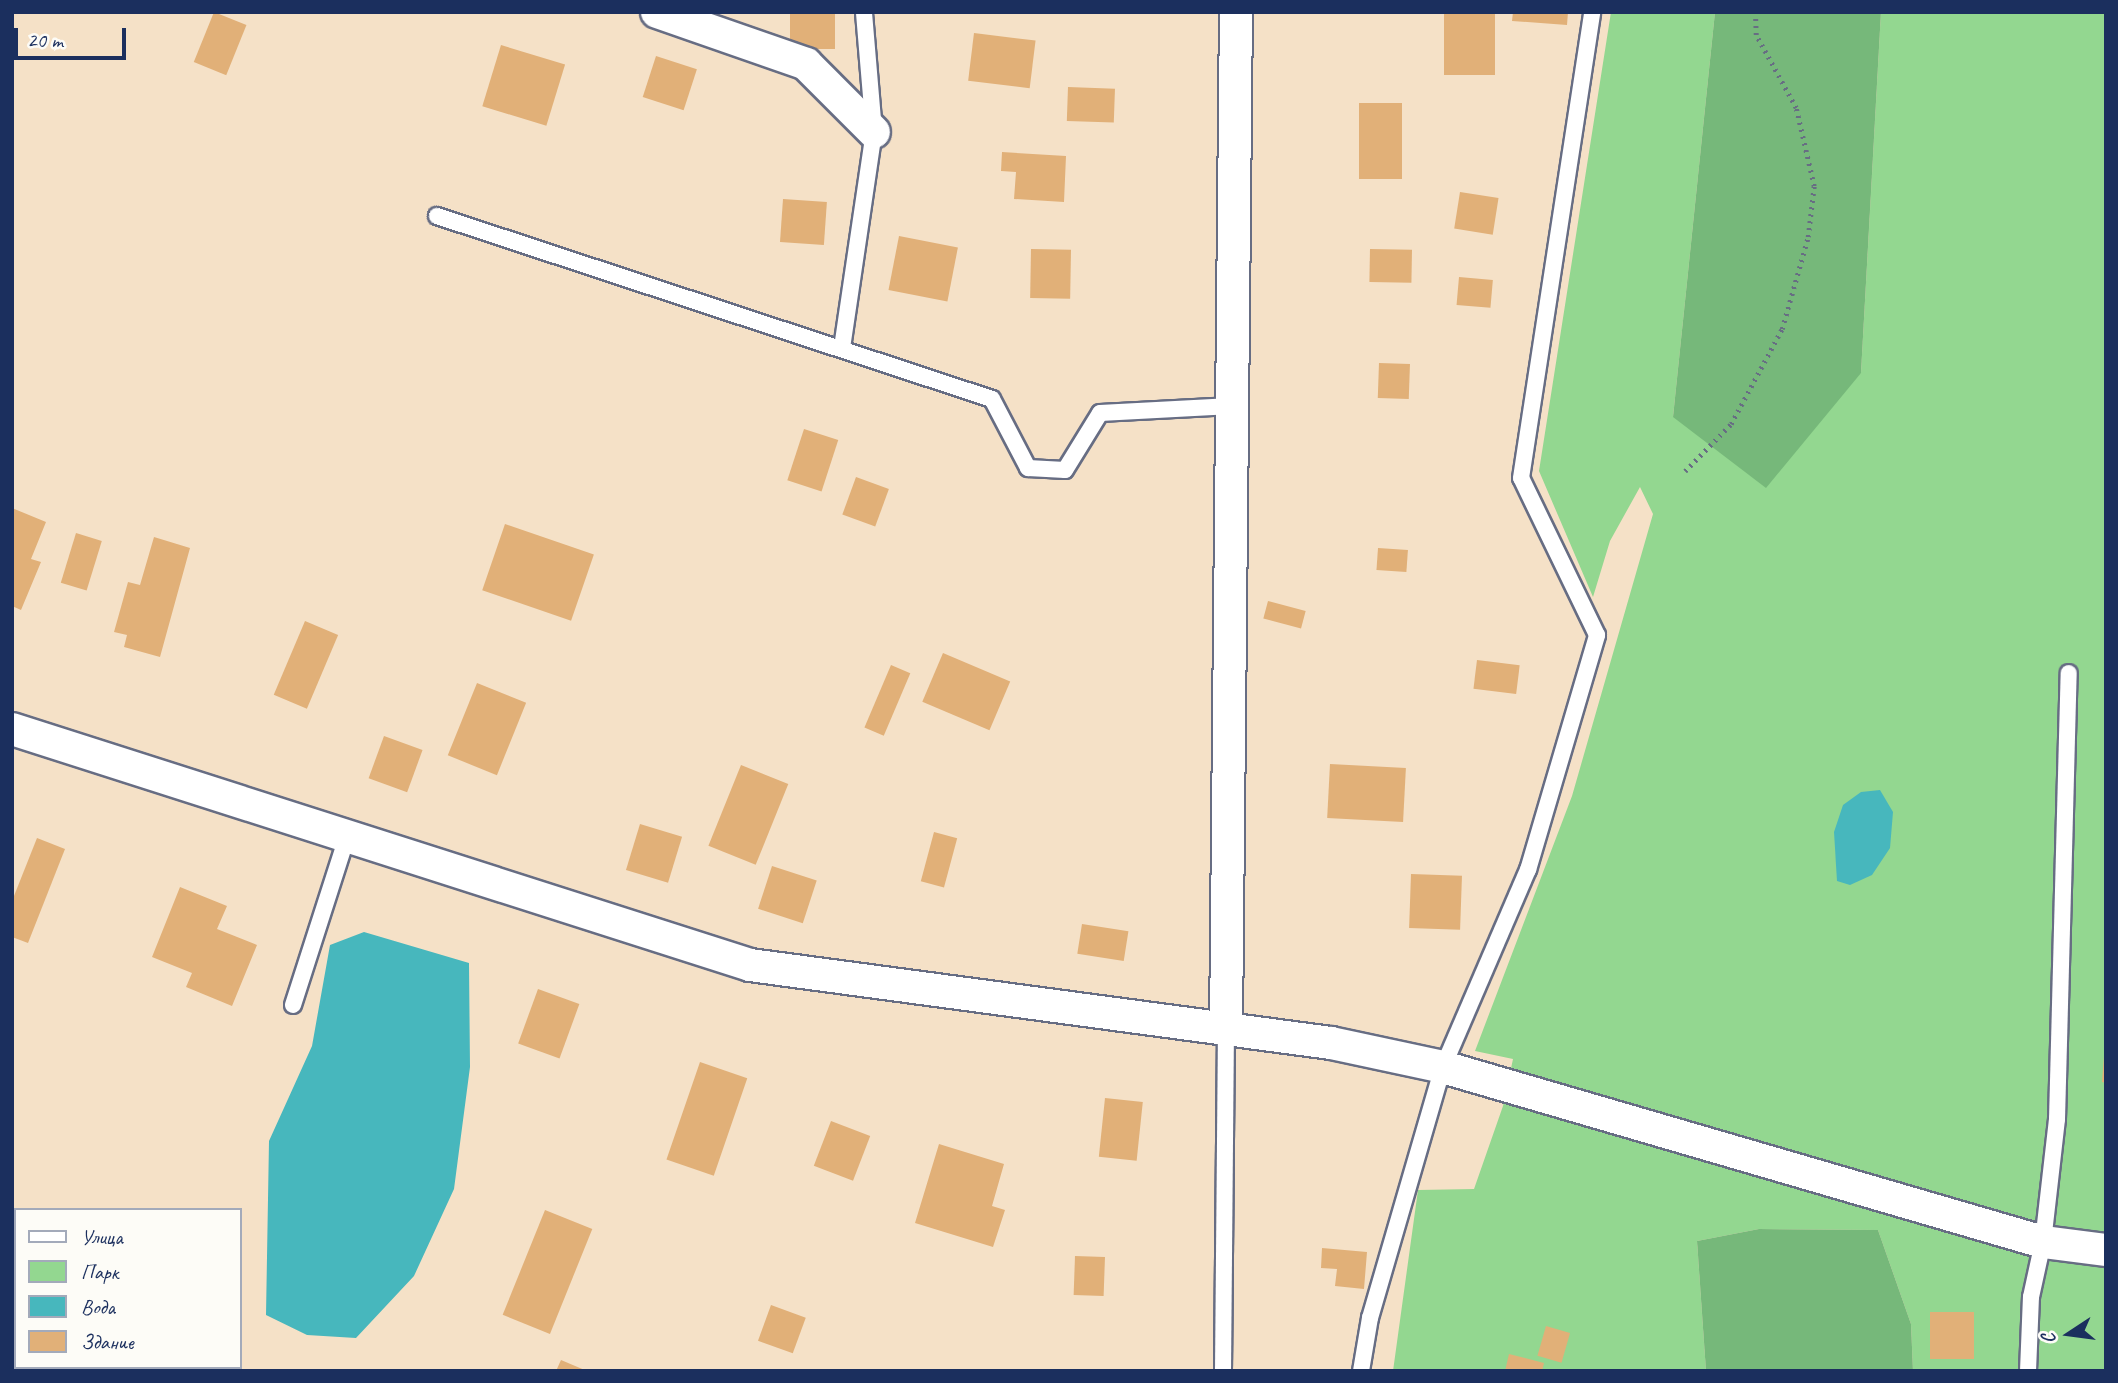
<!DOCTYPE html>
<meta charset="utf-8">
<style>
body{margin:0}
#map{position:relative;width:2118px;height:1383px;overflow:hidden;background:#f5e1c7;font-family:Caveat,sans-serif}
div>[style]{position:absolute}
.green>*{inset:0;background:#93d790}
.forest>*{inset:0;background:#76b87a}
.water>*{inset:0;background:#47b7bd}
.building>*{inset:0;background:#e1b078;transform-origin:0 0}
.path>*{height:4.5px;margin-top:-2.25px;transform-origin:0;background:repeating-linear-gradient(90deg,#676d83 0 2px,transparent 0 7px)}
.roads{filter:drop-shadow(2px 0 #676d83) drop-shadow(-2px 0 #676d83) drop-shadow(0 2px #676d83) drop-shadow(0 -2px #676d83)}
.lane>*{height:16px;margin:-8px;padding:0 8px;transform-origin:8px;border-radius:8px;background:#fff}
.street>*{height:32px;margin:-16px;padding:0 16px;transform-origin:16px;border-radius:16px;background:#fff}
span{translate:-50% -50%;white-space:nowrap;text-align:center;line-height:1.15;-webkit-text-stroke:5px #fdfcf7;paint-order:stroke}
.frame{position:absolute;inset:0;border:14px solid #1b2f5e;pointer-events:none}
.legend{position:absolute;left:14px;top:1208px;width:228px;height:161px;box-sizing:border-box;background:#fdfcf7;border:2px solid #a3aaba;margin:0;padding:9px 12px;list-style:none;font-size:21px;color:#1b2f5e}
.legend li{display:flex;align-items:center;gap:14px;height:35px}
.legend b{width:35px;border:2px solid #a3aaba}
.north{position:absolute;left:2034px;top:1299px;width:70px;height:70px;-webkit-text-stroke:5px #fdfcf7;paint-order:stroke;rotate:257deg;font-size:19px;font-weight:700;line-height:28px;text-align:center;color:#1b2f5e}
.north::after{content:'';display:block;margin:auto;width:24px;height:32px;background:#1b2f5e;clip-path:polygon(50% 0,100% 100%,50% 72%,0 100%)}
.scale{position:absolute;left:14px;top:28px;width:112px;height:32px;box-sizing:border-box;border:4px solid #1b2f5e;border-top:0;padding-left:9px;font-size:21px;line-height:24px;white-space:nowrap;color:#1b2f5e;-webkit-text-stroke:5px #fdfcf7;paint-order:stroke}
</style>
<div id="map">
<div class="green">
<div style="clip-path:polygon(1611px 12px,1715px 12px,1673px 417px,1861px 373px,1881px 12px,2106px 12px,2106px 1371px,1913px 1371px,1911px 1324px,1878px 1230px,1759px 1229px,1697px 1241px,1706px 1371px,1393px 1371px,1418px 1190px,1474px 1189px,1503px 1106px,1513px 1059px,1475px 1051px,1572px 796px,1653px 514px,1640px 487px,1610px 541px,1593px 597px,1539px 471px)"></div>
</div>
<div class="forest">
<div style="clip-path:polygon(1715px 12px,1881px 12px,1861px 373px,1766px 488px,1673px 417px)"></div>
<div style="clip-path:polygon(1759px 1229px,1878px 1230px,1911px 1324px,1913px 1371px,1706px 1371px,1697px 1241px)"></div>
</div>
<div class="water">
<div style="clip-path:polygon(1880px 790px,1893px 812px,1890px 848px,1872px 875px,1850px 885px,1837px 881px,1834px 832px,1843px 805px,1861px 792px)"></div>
<div style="clip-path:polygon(364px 932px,469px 963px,470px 1067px,454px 1189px,414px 1276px,356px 1338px,307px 1335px,266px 1315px,269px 1141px,312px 1046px,330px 945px)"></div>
</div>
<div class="building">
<div style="left:214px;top:12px;width:35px;height:54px;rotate:22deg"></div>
<div style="left:790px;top:12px;width:45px;height:37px"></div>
<div style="left:1444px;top:12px;width:51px;height:63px"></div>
<div style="clip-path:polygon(1513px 12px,1568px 12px,1567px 25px,1512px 21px)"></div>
<div style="left:974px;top:33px;width:62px;height:48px;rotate:7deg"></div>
<div style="left:501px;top:45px;width:67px;height:64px;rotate:17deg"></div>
<div style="left:656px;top:56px;width:43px;height:43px;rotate:18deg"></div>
<div style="left:1068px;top:87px;width:47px;height:34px;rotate:2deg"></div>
<div style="left:1359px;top:103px;width:43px;height:76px"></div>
<div style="clip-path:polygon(1002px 152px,1066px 156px,1064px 202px,1014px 199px,1016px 172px,1001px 171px)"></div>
<div style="left:1460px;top:192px;width:39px;height:37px;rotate:9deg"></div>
<div style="left:783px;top:199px;width:44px;height:43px;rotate:4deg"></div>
<div style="left:899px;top:236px;width:60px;height:55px;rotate:11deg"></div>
<div style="left:1031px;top:249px;width:40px;height:49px;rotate:1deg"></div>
<div style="left:1370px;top:249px;width:42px;height:33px;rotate:1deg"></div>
<div style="left:1459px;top:277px;width:34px;height:28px;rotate:5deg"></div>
<div style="left:1379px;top:363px;width:31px;height:35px;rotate:2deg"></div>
<div style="left:804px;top:429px;width:36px;height:54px;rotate:18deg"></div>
<div style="left:856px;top:477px;width:35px;height:40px;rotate:20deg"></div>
<div style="clip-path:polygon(12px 508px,46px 522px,31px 559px,41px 562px,21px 610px,12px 606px)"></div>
<div style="left:505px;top:524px;width:94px;height:70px;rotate:19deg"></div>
<div style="left:76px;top:533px;width:27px;height:52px;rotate:17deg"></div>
<div style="clip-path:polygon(154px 537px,190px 548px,160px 657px,124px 647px,127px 635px,114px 632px,128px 582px,140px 585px)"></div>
<div style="left:1378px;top:548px;width:30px;height:22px;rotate:4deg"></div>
<div style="left:1268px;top:601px;width:39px;height:18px;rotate:15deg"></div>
<div style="left:305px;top:621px;width:36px;height:80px;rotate:23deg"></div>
<div style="left:943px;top:653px;width:73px;height:53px;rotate:23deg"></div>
<div style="left:1477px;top:660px;width:43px;height:29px;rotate:7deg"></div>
<div style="left:891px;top:665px;width:21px;height:68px;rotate:23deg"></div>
<div style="left:477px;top:683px;width:53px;height:78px;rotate:22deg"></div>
<div style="left:384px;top:736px;width:41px;height:45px;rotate:20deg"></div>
<div style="left:1330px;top:764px;width:76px;height:54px;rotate:3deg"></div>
<div style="left:741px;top:765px;width:51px;height:87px;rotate:22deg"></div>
<div style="left:640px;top:824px;width:44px;height:48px;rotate:17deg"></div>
<div style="left:934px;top:832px;width:24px;height:51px;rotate:15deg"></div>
<div style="clip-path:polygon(37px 838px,65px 849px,28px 943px,12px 937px,12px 901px)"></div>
<div style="left:772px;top:866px;width:47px;height:45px;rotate:18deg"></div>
<div style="left:1411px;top:874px;width:51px;height:54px;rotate:2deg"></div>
<div style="clip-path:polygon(180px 887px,227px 906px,217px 929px,257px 945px,232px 1006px,186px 987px,192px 973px,152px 957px)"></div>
<div style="left:1082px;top:924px;width:47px;height:30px;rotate:9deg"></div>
<div style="left:538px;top:989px;width:44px;height:58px;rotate:20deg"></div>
<div style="clip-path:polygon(2104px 1056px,2106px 1056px,2106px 1083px,2102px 1082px)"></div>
<div style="left:700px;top:1062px;width:50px;height:103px;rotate:19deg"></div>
<div style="left:1105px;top:1098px;width:38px;height:59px;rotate:6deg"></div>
<div style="left:831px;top:1121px;width:42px;height:48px;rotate:21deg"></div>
<div style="clip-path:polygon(939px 1144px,1004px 1164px,992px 1206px,1005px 1210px,993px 1247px,915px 1223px)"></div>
<div style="left:545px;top:1210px;width:51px;height:113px;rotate:22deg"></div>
<div style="clip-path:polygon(1322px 1248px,1367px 1252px,1364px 1289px,1335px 1286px,1337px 1269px,1321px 1268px)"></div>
<div style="left:1075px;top:1256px;width:30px;height:39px;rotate:2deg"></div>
<div style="left:771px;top:1305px;width:37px;height:38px;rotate:20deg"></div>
<div style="left:1930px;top:1312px;width:44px;height:47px"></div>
<div style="left:1546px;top:1326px;width:25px;height:31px;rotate:16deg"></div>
<div style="clip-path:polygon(1509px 1354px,1544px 1363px,1542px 1371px,1505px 1371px)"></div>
<div style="clip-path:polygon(561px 1360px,587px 1371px,556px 1371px)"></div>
<div style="clip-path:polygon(71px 1367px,86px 1367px,95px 1370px,70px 1371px)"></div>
</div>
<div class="path">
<div style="left:1685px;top:471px;width:66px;rotate:-45.6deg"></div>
<div style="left:1731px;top:424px;width:108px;rotate:-61.8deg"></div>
<div style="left:1782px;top:329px;width:96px;rotate:-74.2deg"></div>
<div style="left:1808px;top:237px;width:51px;rotate:-83.3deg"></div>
<div style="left:1814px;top:186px;width:80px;rotate:-103deg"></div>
<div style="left:1796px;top:108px;width:83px;rotate:-118.7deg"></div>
<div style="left:1756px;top:35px;width:23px;rotate:-92deg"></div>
</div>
<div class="roads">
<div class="lane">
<div style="left:437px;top:216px;width:584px;rotate:18.25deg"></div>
<div style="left:992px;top:399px;width:78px;rotate:62.4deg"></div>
<div style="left:1028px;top:468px;width:37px;rotate:3deg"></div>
<div style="left:1065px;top:470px;width:67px;rotate:-58.4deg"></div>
<div style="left:1100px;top:413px;width:132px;rotate:-3deg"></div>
<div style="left:842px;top:348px;width:218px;rotate:-81.6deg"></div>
<div style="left:874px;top:132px;width:120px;rotate:-94.8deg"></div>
<div style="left:293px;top:1005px;width:176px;rotate:-72.2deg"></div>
<div style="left:1223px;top:1371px;width:341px;rotate:-89.5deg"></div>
<div style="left:1361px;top:1371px;width:54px;rotate:-80.4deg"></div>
<div style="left:1370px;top:1318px;width:261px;rotate:-73.8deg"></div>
<div style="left:1443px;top:1067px;width:215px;rotate:-66.7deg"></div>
<div style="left:1528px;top:870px;width:245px;rotate:-73.6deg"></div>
<div style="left:1597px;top:635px;width:174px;rotate:-115.8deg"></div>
<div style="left:1521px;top:478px;width:471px;rotate:-81.3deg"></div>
<div style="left:2028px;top:1371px;width:74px;rotate:-87.7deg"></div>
<div style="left:2031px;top:1297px;width:56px;rotate:-77.7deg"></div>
<div style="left:2043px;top:1242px;width:124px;rotate:-83.5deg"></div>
<div style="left:2057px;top:1119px;width:446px;rotate:-88.5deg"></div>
</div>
<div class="street">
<div style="left:657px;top:12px;width:158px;rotate:19.2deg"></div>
<div style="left:806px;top:64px;width:96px;rotate:45deg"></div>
<div style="left:12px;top:729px;width:775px;rotate:17.73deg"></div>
<div style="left:750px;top:965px;width:586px;rotate:7.65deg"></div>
<div style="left:1331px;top:1043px;width:115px;rotate:12.1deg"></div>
<div style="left:1443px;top:1067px;width:625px;rotate:16.26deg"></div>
<div style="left:2043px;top:1242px;width:64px;rotate:7.2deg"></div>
<div style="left:1226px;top:1030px;width:1018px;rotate:-89.44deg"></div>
</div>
</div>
<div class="frame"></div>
<ul class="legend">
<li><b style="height:9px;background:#fff"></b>Улица</li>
<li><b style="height:19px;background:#93d790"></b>Парк</li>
<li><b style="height:19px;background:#47b7bd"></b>Вода</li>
<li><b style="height:19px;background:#e1b078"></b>Здание</li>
</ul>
<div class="north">С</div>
<div class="scale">20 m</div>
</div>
